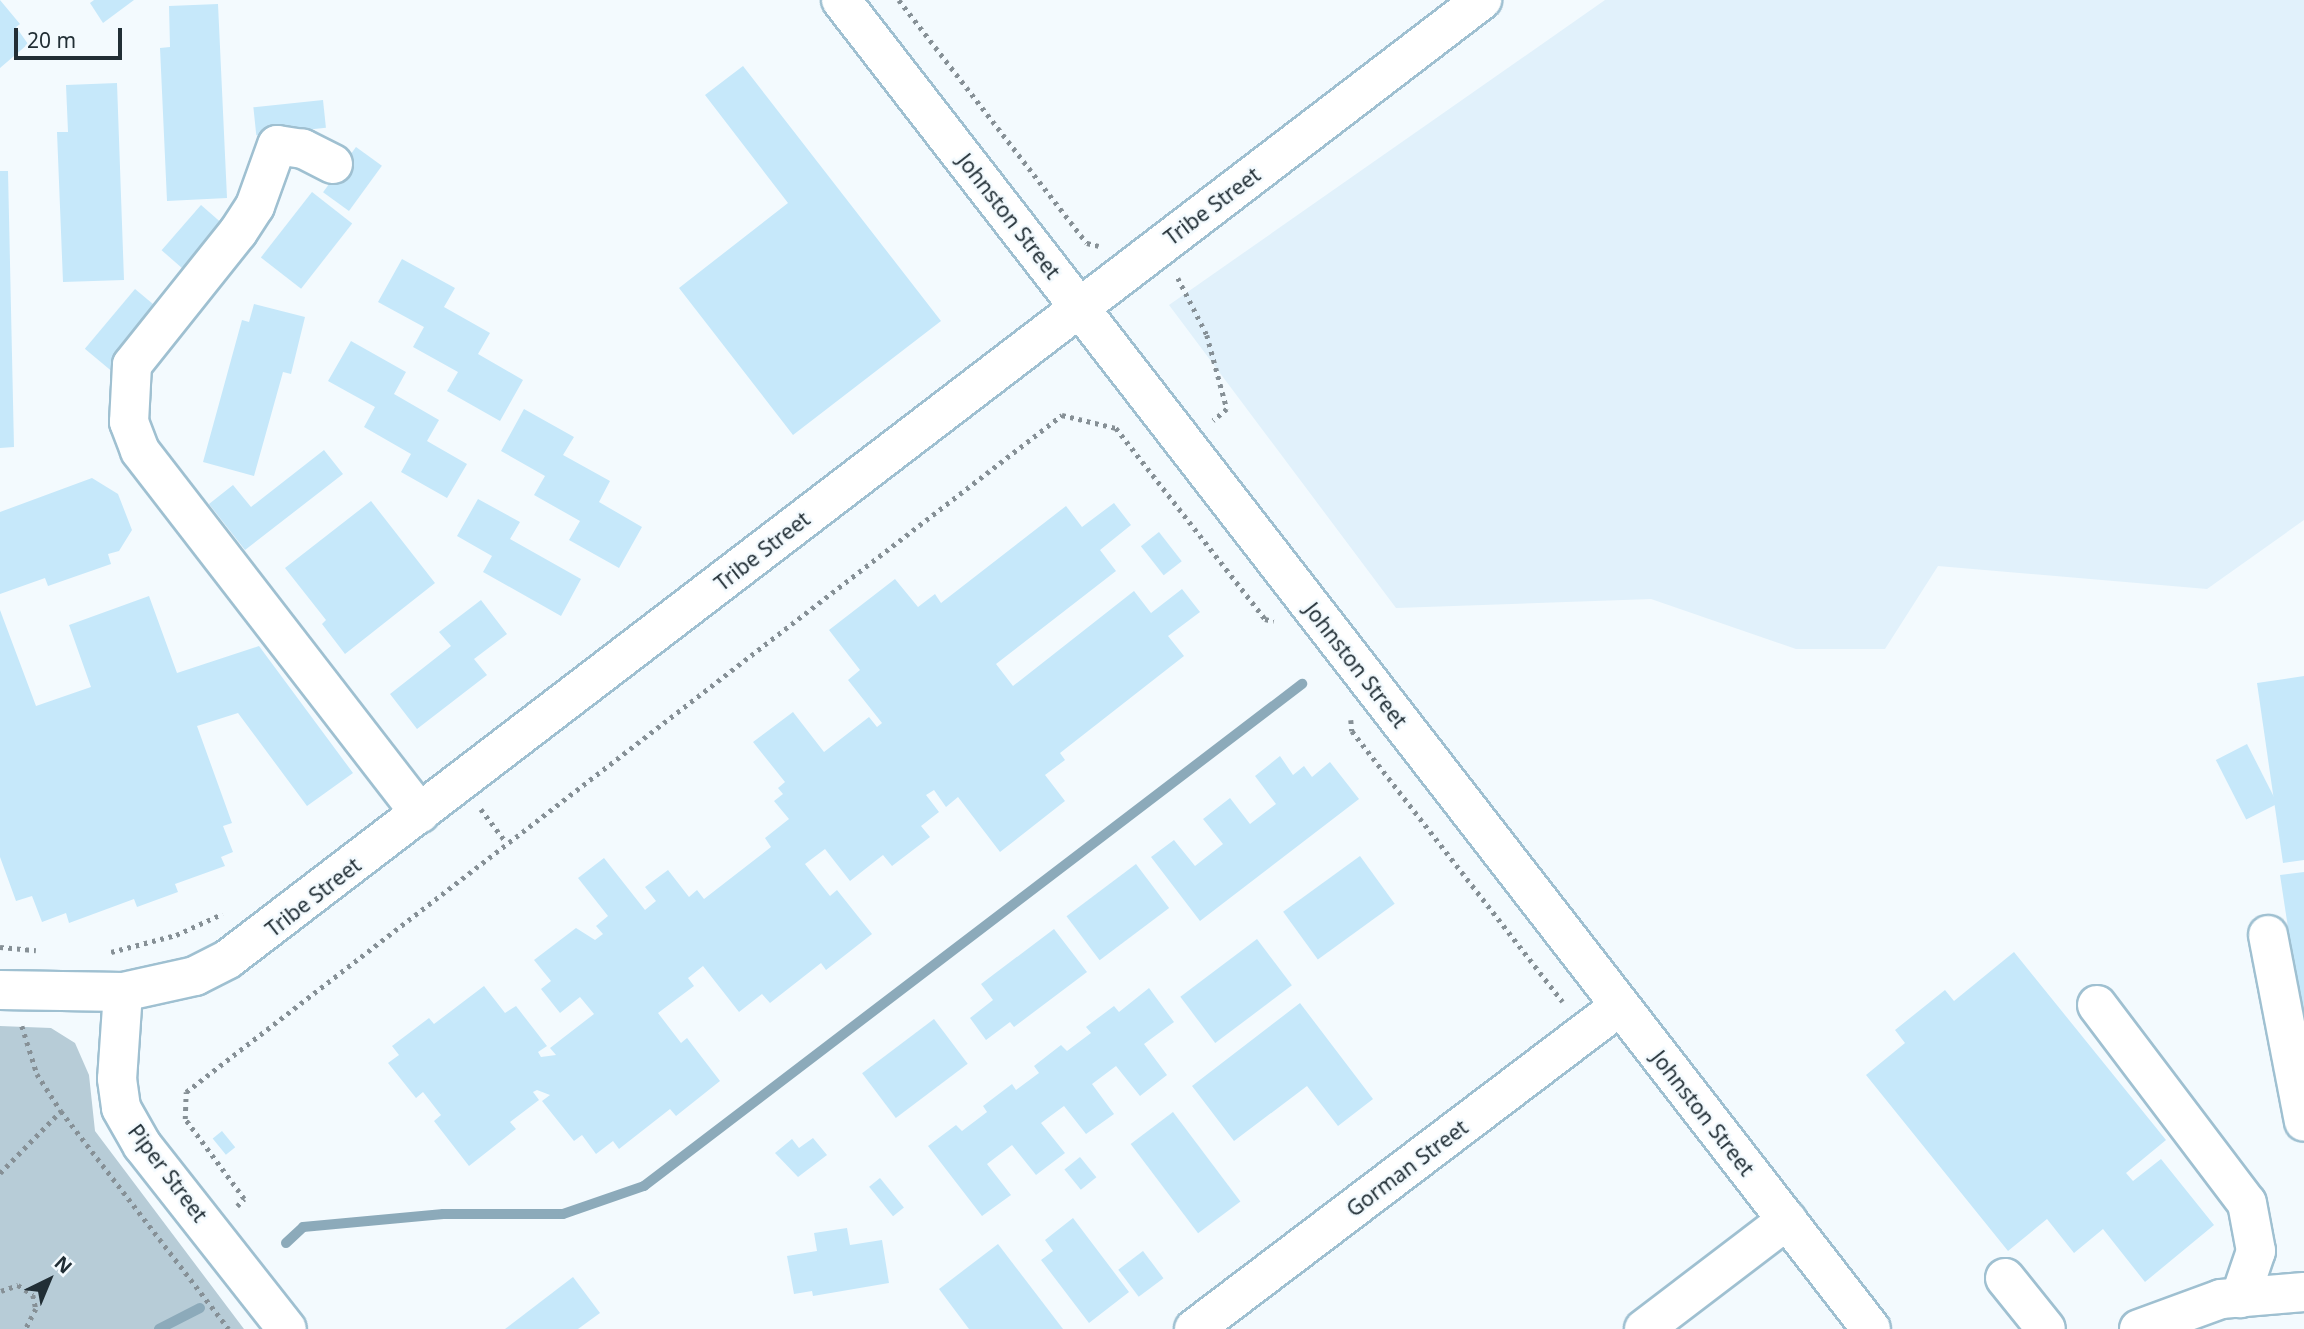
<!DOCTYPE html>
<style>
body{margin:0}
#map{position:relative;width:2304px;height:1329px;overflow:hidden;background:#f3fafe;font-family:"Noto Sans",sans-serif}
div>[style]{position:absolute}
.built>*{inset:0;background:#e1f1fb}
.green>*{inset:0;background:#b7ccd7}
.stream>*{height:10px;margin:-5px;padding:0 5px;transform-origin:5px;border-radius:5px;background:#8caaba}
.building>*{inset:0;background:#c6e8fa;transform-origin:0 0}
.path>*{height:4.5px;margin-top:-2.25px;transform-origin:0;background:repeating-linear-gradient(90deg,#869096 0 3.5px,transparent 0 8.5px)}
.roads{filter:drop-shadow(2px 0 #9fc0d1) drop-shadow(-2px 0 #9fc0d1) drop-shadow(0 2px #9fc0d1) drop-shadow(0 -2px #9fc0d1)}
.minor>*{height:38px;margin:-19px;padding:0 19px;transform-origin:19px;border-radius:19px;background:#fff}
span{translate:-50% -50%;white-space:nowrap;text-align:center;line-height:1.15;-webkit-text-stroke:5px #f3fafe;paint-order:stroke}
.street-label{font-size:21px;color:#212e35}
.north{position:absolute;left:14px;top:1245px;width:70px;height:70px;-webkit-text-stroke:5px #f3fafe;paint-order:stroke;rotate:43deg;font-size:19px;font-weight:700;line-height:28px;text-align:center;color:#212e35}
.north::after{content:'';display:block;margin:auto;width:24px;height:32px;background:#212e35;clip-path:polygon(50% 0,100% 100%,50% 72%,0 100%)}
.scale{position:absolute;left:14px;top:28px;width:108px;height:32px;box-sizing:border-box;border:4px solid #212e35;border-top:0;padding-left:9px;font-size:21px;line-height:24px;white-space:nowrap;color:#212e35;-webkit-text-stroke:5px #f3fafe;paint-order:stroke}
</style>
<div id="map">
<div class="built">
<div style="clip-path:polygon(1605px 0,2304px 0,2304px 520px,2207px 589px,1938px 566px,1885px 649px,1796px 649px,1651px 599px,1396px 608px,1169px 305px)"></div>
</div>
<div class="green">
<div style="clip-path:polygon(0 1026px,51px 1028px,75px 1043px,89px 1075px,95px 1131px,244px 1329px,0 1329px)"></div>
</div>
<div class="stream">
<div style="left:286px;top:1243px;width:23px;rotate:-43deg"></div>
<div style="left:303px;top:1227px;width:141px;rotate:-5.3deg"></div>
<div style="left:443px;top:1214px;width:120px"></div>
<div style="left:563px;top:1214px;width:86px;rotate:-19.1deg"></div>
<div style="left:644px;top:1186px;width:828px;rotate:-37.34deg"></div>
<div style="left:159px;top:1329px;width:46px;rotate:-27.1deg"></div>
</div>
<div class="building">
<div style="clip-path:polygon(0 0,20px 24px,16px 27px,28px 44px,0 68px)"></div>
<div style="clip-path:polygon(94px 0,134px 0,103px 23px,90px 3px)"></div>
<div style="clip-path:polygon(218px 4px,227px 198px,167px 201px,160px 48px,170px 47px,169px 6px)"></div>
<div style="clip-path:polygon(743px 66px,941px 321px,793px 435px,679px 288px,788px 203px,705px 95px)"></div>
<div style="clip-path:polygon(117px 83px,124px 280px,63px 282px,57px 132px,68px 132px,66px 85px)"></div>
<div style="left:323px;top:100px;width:28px;height:70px;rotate:84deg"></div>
<div style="left:356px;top:147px;width:32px;height:56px;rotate:36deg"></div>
<div style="clip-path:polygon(0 171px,8px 171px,14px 447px,0 448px)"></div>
<div style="left:312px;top:192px;width:51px;height:83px;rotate:38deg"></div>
<div style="left:201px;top:205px;width:33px;height:60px;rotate:41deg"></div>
<div style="clip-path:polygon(402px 259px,455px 288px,444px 307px,490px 333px,478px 354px,523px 380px,500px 421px,447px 391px,458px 372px,413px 347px,424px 327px,378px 302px)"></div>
<div style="left:135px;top:289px;width:34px;height:78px;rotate:40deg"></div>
<div style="clip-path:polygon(254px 304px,305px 317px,291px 374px,283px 372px,254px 476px,203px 462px,242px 320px,249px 322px)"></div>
<div style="clip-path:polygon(351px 341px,406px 372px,394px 394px,439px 420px,427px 441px,467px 464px,447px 498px,401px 472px,411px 454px,364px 427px,375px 407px,328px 381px)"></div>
<div style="clip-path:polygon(524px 409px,574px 437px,563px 455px,610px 481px,599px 502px,642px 527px,619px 568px,569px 540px,580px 521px,534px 495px,545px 476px,501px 451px)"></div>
<div style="clip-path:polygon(324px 450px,343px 474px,245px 550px,209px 504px,233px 485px,251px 507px)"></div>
<div style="clip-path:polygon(92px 478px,118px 494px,132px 530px,119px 551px,108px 554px,111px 564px,48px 586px,45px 578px,0 594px,0 512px)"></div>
<div style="clip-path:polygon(478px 499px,520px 522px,510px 539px,581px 579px,561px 616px,483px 572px,492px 556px,457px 536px)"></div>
<div style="clip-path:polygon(371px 501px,435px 583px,345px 654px,322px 624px,326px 620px,285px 568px)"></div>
<div style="clip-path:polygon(1114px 503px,1131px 525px,1100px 550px,1116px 571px,996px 664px,1013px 686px,1134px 591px,1151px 613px,1182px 589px,1200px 612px,1168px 636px,1184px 656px,1060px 753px,1065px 760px,1045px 775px,1065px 801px,1000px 852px,958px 797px,946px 807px,934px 790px,926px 795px,939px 812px,921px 826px,930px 837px,892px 866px,883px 855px,850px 881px,825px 849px,805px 864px,830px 896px,837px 890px,872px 934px,826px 970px,821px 963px,770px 1003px,762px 994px,739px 1012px,703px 966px,688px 978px,694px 986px,658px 1013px,681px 1043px,687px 1038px,720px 1081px,676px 1116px,670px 1109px,619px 1149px,613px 1141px,596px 1154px,582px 1135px,574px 1141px,542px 1101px,550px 1095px,537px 1090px,533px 1092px,539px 1100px,510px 1122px,516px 1129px,469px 1166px,434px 1121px,441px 1115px,423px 1092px,416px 1098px,388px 1063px,399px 1055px,392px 1046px,429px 1018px,434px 1024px,484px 986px,505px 1013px,516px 1006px,547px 1046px,538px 1052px,541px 1057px,556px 1055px,550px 1048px,594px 1014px,580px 997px,560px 1013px,541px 989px,551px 981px,534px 960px,576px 928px,595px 940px,603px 934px,596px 926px,608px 916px,578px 878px,604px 858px,645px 910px,656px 901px,645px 887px,668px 870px,689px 897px,697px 890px,704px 899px,771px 847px,765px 838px,789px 819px,774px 801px,783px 794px,778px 788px,785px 782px,753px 742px,793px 712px,824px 752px,869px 717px,877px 727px,882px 723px,848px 680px,860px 670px,829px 630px,895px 579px,918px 607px,935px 594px,941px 603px,1066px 506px,1082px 527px)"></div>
<div style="left:1159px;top:532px;width:37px;height:23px;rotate:52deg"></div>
<div style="clip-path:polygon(149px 596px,177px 673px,259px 646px,353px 773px,307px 806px,238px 713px,197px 726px,232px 823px,223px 826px,233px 852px,221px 857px,225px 866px,175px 884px,178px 892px,137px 907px,134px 899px,69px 923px,66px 913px,42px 922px,32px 896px,16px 901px,0 857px,0 610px,36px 706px,91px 687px,69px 625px)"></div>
<div style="clip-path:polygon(481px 600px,507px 634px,474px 659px,487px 675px,417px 729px,390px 694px,451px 646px,439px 632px)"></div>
<div style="clip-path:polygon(2304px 676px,2304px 860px,2283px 863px,2257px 683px)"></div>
<div style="left:2247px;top:744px;width:67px;height:35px;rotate:63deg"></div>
<div style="clip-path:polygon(1280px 756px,1293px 775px,1304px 766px,1312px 777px,1330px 762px,1359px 799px,1200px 921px,1151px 857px,1174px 840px,1195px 866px,1223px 844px,1203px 819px,1230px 798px,1250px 824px,1276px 804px,1255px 776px)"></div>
<div style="left:1360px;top:856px;width:59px;height:95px;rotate:54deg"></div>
<div style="left:1136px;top:864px;width:55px;height:87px;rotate:53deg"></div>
<div style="clip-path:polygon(2304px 872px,2304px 1020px,2302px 1020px,2280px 875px)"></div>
<div style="clip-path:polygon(1054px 929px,1087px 972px,1014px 1027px,1010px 1022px,986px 1040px,970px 1018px,993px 1000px,981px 984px)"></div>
<div style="left:1257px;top:939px;width:58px;height:96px;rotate:53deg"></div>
<div style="clip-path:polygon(2014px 952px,2166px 1140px,2126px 1173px,2133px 1181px,2161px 1159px,2214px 1225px,2145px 1282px,2103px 1229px,2074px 1253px,2047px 1219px,2008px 1251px,1866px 1075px,1905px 1043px,1895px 1030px,1945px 990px,1954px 1001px)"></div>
<div style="clip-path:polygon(1149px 988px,1174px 1022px,1144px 1044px,1167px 1075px,1140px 1096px,1116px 1066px,1092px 1084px,1114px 1114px,1086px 1134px,1064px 1106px,1041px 1123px,1065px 1153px,1036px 1175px,1012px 1145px,987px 1164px,1011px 1195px,982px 1216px,928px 1146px,956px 1125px,962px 1131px,987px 1112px,983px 1106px,1012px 1084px,1016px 1090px,1039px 1073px,1034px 1066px,1061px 1045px,1067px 1051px,1091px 1033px,1086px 1027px,1114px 1006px,1119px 1012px)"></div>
<div style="clip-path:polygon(1300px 1003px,1373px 1099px,1338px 1126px,1307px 1086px,1234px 1141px,1192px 1086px)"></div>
<div style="left:934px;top:1019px;width:56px;height:90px;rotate:53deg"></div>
<div style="left:1173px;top:1112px;width:112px;height:53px;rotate:53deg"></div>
<div style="left:222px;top:1131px;width:21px;height:12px;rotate:51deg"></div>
<div style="clip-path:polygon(813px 1138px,827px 1155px,798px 1177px,775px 1153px,792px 1139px,799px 1148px)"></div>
<div style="left:1080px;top:1157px;width:26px;height:20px;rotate:51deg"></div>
<div style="left:880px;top:1178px;width:38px;height:14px;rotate:51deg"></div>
<div style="clip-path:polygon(1073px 1218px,1129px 1292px,1089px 1323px,1041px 1260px,1053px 1251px,1045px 1240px)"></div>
<div style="clip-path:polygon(847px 1228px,850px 1245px,882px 1240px,889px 1283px,813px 1296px,812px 1291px,794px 1294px,787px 1256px,817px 1251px,814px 1233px)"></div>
<div style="clip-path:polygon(998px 1244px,1063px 1329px,969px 1329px,939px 1289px)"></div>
<div style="left:1143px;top:1251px;width:34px;height:31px;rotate:53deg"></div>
<div style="clip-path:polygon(573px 1277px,600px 1313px,578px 1329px,505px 1329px)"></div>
</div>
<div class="path">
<div style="left:899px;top:0;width:307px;rotate:52.3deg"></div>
<div style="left:1087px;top:243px;width:12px;rotate:14deg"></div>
<div style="left:1178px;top:278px;width:64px;rotate:63deg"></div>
<div style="left:1207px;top:335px;width:77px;rotate:74.9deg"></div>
<div style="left:1227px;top:409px;width:18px;rotate:139deg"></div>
<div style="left:1351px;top:720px;width:11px;rotate:85deg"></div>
<div style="left:1352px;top:731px;width:343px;rotate:52.1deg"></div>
<div style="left:481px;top:809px;width:41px;rotate:52.9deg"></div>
<div style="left:0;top:947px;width:36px;rotate:5deg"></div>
<div style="left:111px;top:952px;width:67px;rotate:-14.7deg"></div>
<div style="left:176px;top:935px;width:51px;rotate:-24.5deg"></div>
<div style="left:22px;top:1026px;width:50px;rotate:72.6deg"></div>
<div style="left:37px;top:1074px;width:44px;rotate:57deg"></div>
<div style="left:61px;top:1111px;width:275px;rotate:52.4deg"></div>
<div style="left:0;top:1173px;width:87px;rotate:-45.5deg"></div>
<div style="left:237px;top:1206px;width:10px;rotate:-45deg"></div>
<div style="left:244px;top:1199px;width:99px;rotate:-126.4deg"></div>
<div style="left:185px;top:1119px;width:27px;rotate:-88deg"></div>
<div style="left:186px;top:1092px;width:1107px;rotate:-37.7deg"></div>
<div style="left:1062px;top:415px;width:56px;rotate:13.5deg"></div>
<div style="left:1116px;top:428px;width:242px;rotate:52deg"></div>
<div style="left:1265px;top:619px;width:9px;rotate:13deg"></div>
<div style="left:1px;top:1291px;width:18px;rotate:-19deg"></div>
<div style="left:18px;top:1285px;width:18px;rotate:34deg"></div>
<div style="left:33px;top:1295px;width:14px;rotate:78deg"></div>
<div style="left:36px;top:1309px;width:22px;rotate:117deg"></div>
</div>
<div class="roads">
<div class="minor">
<div style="left:841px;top:0;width:1681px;rotate:52.22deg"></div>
<div style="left:333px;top:164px;width:34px;rotate:-153deg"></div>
<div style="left:303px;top:149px;width:26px;rotate:-171deg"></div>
<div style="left:277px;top:145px;width:65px;rotate:109.8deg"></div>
<div style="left:255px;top:206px;width:31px;rotate:123deg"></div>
<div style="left:238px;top:232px;width:170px;rotate:128.6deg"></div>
<div style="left:132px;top:365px;width:57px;rotate:93deg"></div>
<div style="left:129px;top:422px;width:31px;rotate:69deg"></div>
<div style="left:140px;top:451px;width:458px;rotate:52.3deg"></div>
<div style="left:2268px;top:935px;width:190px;rotate:79.1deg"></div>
<div style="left:0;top:990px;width:123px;rotate:0.9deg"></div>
<div style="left:123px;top:992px;width:74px;rotate:-12.5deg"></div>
<div style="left:195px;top:976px;width:37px;rotate:-27deg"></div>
<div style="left:228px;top:959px;width:1579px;rotate:-37.41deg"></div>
<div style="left:123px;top:992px;width:87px;rotate:93.9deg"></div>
<div style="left:117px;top:1079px;width:29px;rotate:82deg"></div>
<div style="left:121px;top:1108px;width:43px;rotate:60.4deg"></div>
<div style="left:142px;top:1145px;width:234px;rotate:51.8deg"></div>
<div style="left:2097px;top:1005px;width:248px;rotate:52.9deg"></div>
<div style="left:2247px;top:1203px;width:49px;rotate:79.4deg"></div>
<div style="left:2256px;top:1251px;width:50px;rotate:108.8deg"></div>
<div style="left:2005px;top:1278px;width:65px;rotate:51.2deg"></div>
<div style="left:1194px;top:1329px;width:535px;rotate:-37.17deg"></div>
<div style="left:1644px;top:1329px;width:180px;rotate:-37.3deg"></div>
<div style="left:2139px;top:1329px;width:87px;rotate:-20.1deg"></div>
<div style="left:2221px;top:1299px;width:83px;rotate:-4.8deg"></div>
</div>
</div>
<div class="street-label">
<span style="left:1212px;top:206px;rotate:-37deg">Tribe Street</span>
<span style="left:1009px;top:216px;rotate:52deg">Johnston Street</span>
<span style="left:762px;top:551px;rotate:-38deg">Tribe Street</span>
<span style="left:1356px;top:665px;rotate:52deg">Johnston Street</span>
<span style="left:313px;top:897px;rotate:-38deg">Tribe Street</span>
<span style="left:1703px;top:1113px;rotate:52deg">Johnston Street</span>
<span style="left:1407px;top:1168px;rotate:-37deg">Gorman Street</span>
<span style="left:168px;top:1173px;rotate:53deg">Piper Street</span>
</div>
<div class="north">N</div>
<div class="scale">20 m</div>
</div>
